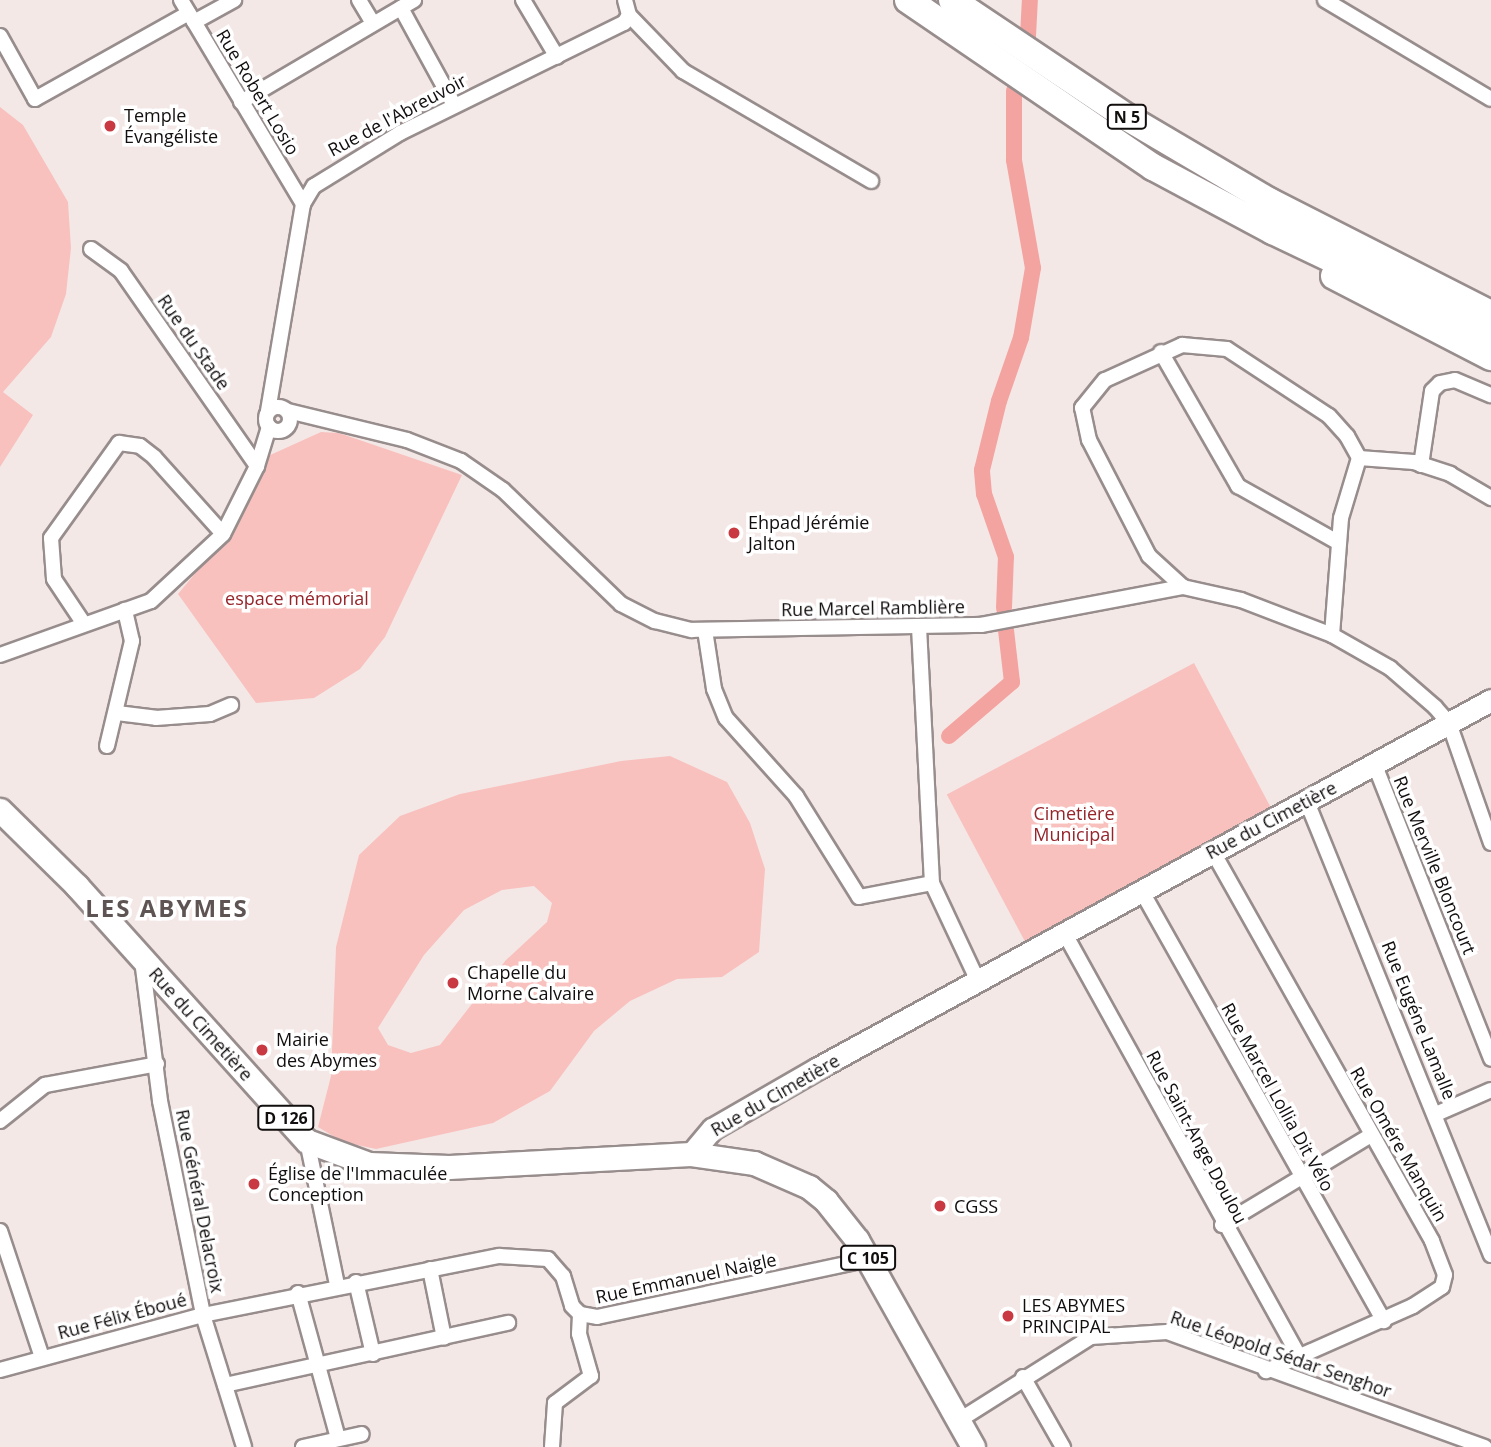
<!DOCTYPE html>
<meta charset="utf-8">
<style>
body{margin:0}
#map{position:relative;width:1491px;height:1447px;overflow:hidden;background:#f4e8e7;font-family:"Open Sans",sans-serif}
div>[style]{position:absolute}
.green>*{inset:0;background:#f8c1be;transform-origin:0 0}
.canal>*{height:16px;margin:-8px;padding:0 8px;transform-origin:8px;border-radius:8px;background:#f4a4a0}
.roads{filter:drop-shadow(2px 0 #988d8d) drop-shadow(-2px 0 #988d8d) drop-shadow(0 2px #988d8d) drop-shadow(0 -2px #988d8d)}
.street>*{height:14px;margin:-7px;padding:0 7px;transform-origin:7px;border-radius:7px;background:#fff}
.street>.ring{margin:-7px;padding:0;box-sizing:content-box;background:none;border:14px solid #fff;border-radius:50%}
.secondary>*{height:21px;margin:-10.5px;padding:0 10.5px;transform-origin:10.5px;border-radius:10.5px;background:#fff}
.primary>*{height:23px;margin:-11.5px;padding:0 11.5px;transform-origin:11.5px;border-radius:11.5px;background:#fff}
.highway>*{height:26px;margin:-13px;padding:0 13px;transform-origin:13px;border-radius:13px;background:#fff}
.dots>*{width:19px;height:19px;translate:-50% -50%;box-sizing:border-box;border:4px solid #fff;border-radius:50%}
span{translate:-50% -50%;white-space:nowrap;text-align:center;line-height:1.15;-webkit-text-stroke:7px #fff;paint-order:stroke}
.shield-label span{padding:2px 5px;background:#fff;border:2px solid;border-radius:5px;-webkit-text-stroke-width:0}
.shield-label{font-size:16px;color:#120e0e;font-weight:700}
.street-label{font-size:18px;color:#120e0e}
.poi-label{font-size:18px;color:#120e0e}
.left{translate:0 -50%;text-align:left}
.park-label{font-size:18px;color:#96242b}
.district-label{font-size:24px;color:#5d5453;font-weight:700;letter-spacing:2px}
</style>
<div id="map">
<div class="green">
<div style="clip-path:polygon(0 107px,23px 125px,68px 202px,71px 248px,66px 294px,51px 337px,3px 392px,33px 415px,0 467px)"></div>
<div style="clip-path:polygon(321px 432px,339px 433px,462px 475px,385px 637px,360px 669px,314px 698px,256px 703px,178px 594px,236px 524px,268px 456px)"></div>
<div style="left:1194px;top:663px;width:174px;height:280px;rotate:62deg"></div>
<div style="clip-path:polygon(evenodd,670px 756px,727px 782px,750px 823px,765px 869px,759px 952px,722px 977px,677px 979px,630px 1001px,594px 1031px,550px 1091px,493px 1123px,376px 1149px,343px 1142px,318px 1127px,331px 1076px,336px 947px,359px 855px,400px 816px,460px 794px,621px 761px,670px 756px,534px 886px,552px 903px,547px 922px,506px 960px,440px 1045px,411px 1053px,388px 1045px,378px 1028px,424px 955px,464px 910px,502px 890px,534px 886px)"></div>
</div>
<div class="canal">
<div style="left:1028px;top:36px;width:36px;rotate:-87deg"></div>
<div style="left:1004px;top:608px;width:51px;rotate:-87.8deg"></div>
<div style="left:1006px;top:557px;width:67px;rotate:-109.2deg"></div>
<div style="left:984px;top:494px;width:24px;rotate:-95deg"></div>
<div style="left:982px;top:470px;width:71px;rotate:-76.2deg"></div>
<div style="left:999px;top:401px;width:67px;rotate:-70.8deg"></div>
<div style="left:1021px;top:338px;width:71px;rotate:-80.3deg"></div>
<div style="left:1033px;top:268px;width:110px;rotate:-100deg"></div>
<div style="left:1014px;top:160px;width:69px;rotate:-90deg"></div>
<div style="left:949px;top:736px;width:83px;rotate:-40.6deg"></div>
<div style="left:1012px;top:682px;width:52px;rotate:-96.6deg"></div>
</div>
<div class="roads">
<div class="street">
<div style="left:181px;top:0;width:238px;rotate:59.1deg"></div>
<div style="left:359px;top:0;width:27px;rotate:59deg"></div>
<div style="left:523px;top:0;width:66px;rotate:59.2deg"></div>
<div style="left:625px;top:0;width:16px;rotate:75deg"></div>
<div style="left:629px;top:15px;width:78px;rotate:46deg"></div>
<div style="left:683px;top:71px;width:218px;rotate:30.3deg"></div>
<div style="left:1325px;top:0;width:193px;rotate:30.8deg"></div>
<div style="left:401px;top:8px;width:111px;rotate:61.3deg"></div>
<div style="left:194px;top:22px;width:46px;rotate:-28.8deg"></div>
<div style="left:0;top:36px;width:72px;rotate:60.9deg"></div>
<div style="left:35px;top:99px;width:176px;rotate:-29.2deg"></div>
<div style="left:241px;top:102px;width:201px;rotate:-30.5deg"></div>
<div style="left:91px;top:249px;width:37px;rotate:36deg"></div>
<div style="left:121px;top:271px;width:238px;rotate:55.1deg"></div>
<div style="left:1161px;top:352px;width:155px;rotate:60.1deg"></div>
<div style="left:1238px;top:486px;width:116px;rotate:29.4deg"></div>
<div class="ring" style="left:266px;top:407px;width:10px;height:10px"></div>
<div style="left:268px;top:411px;width:210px;rotate:-80.4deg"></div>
<div style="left:303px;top:204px;width:21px;rotate:-59deg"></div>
<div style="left:314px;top:186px;width:101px;rotate:-31.6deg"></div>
<div style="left:400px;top:133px;width:250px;rotate:-26.2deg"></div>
<div style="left:624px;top:23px;width:9px;rotate:-58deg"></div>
<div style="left:288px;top:411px;width:122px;rotate:13.7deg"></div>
<div style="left:407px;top:440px;width:58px;rotate:21.3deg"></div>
<div style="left:461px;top:461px;width:51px;rotate:34.6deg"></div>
<div style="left:503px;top:490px;width:164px;rotate:44deg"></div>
<div style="left:621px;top:604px;width:38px;rotate:27deg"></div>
<div style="left:655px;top:621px;width:38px;rotate:14deg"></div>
<div style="left:692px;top:630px;width:289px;rotate:-1deg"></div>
<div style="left:981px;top:625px;width:206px;rotate:-10.7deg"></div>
<div style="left:1183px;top:587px;width:59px;rotate:12.6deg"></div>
<div style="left:1241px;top:600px;width:97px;rotate:21deg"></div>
<div style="left:1332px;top:635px;width:67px;rotate:29.6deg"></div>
<div style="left:1390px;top:668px;width:60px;rotate:40.9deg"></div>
<div style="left:1435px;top:707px;width:21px;rotate:49deg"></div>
<div style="left:1449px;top:723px;width:127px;rotate:70.7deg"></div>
<div style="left:1359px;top:458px;width:55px;rotate:4.2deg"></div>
<div style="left:1414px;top:462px;width:38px;rotate:18deg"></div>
<div style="left:1450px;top:474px;width:48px;rotate:30.3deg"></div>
<div style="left:1421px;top:465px;width:75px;rotate:-81.5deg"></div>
<div style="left:1432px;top:391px;width:11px;rotate:-45deg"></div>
<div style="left:1440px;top:383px;width:15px;rotate:-11deg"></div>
<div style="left:1455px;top:380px;width:39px;rotate:23deg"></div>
<div style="left:1183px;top:587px;width:46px;rotate:-137.6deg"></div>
<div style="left:1149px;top:556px;width:131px;rotate:-117.3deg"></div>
<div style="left:1089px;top:440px;width:33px;rotate:-102deg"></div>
<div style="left:1082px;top:408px;width:36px;rotate:-51deg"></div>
<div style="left:1105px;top:380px;width:85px;rotate:-24.4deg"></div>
<div style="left:1182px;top:345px;width:45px;rotate:5.1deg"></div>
<div style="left:1227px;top:349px;width:122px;rotate:33.3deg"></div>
<div style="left:1329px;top:416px;width:27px;rotate:48deg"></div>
<div style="left:1347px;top:436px;width:25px;rotate:61deg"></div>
<div style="left:84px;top:624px;width:54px;rotate:-123.7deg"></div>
<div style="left:54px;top:579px;width:41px;rotate:-94.2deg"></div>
<div style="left:51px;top:538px;width:117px;rotate:-54.4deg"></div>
<div style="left:119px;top:443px;width:21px;rotate:8deg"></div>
<div style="left:140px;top:446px;width:18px;rotate:38deg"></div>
<div style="left:154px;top:457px;width:103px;rotate:48.1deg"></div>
<div style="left:919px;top:627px;width:256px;rotate:87.1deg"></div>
<div style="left:932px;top:883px;width:108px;rotate:64.9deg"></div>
<div style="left:705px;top:630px;width:60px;rotate:81.3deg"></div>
<div style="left:714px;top:689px;width:31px;rotate:68deg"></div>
<div style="left:726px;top:718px;width:105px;rotate:48.1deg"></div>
<div style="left:796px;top:796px;width:119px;rotate:58deg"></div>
<div style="left:859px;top:897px;width:74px;rotate:-10.9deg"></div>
<div style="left:1332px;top:635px;width:117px;rotate:-85.6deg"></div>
<div style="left:1341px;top:518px;width:63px;rotate:-73.3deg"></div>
<div style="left:0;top:655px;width:160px;rotate:-19.7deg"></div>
<div style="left:151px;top:601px;width:98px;rotate:-42.9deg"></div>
<div style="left:223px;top:534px;width:76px;rotate:-63.4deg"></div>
<div style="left:257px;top:466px;width:41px;rotate:-72.9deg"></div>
<div style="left:117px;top:713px;width:39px;rotate:7deg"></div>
<div style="left:156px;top:718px;width:54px;rotate:-4.2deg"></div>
<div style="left:210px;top:714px;width:23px;rotate:-23deg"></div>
<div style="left:107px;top:746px;width:108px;rotate:-76.6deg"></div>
<div style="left:132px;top:641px;width:32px;rotate:-103deg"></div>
<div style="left:1374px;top:763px;width:318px;rotate:68.4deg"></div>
<div style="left:1307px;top:802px;width:489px;rotate:67.9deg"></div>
<div style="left:1213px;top:852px;width:446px;rotate:60.6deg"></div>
<div style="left:1432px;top:1241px;width:36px;rotate:69deg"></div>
<div style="left:1445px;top:1275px;width:12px;rotate:104deg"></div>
<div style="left:1442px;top:1287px;width:35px;rotate:147deg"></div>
<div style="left:1413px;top:1306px;width:161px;rotate:156.1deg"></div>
<div style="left:1141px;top:890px;width:495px;rotate:60.6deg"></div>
<div style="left:1065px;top:934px;width:483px;rotate:61deg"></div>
<div style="left:142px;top:960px;width:142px;rotate:82.7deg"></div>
<div style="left:160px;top:1101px;width:218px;rotate:78.6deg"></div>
<div style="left:203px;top:1315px;width:138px;rotate:72.7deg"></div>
<div style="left:1436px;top:1114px;width:60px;rotate:-23.6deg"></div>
<div style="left:0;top:1121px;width:58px;rotate:-38.7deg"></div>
<div style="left:45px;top:1085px;width:114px;rotate:-10.6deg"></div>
<div style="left:307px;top:1141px;width:147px;rotate:78.2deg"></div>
<div style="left:1222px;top:1225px;width:174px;rotate:-31.1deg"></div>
<div style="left:0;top:1231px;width:133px;rotate:71.6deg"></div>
<div style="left:430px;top:1269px;width:70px;rotate:78.5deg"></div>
<div style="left:356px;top:1282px;width:74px;rotate:76.7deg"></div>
<div style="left:298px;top:1293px;width:150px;rotate:74.6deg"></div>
<div style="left:0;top:1370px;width:210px;rotate:-15.2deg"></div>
<div style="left:203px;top:1315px;width:302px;rotate:-11.3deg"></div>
<div style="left:499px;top:1256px;width:49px;rotate:3.5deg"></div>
<div style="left:548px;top:1259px;width:23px;rotate:49deg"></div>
<div style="left:563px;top:1276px;width:31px;rotate:73deg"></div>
<div style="left:572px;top:1306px;width:11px;rotate:45deg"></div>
<div style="left:580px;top:1314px;width:17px;rotate:10deg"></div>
<div style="left:597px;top:1317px;width:278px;rotate:-12deg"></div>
<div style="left:1023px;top:1377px;width:81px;rotate:60.3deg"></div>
<div style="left:225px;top:1385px;width:290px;rotate:-12.4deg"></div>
<div style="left:958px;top:1421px;width:157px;rotate:-32.3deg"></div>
<div style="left:1091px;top:1337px;width:76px;rotate:-3.8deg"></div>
<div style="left:1167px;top:1332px;width:338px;rotate:19.9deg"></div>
<div style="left:303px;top:1447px;width:60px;rotate:-12.4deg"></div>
<div style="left:552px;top:1447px;width:44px;rotate:-86.1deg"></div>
<div style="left:555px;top:1403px;width:45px;rotate:-36.9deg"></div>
<div style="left:591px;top:1376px;width:44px;rotate:-105.9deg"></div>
<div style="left:579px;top:1334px;width:20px;rotate:-87deg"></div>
</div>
<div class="secondary">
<div style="left:691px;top:1154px;width:33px;rotate:-50deg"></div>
<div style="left:712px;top:1129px;width:122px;rotate:-29.9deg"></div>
<div style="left:818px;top:1068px;width:767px;rotate:-28.67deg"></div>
</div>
<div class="primary">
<div style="left:0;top:810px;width:108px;rotate:44.6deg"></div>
<div style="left:77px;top:886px;width:343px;rotate:48deg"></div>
<div style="left:307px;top:1141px;width:66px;rotate:20.4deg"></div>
<div style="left:369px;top:1164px;width:80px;rotate:2.1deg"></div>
<div style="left:449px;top:1167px;width:242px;rotate:-3.1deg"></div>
<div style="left:691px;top:1154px;width:64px;rotate:8.1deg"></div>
<div style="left:754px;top:1163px;width:60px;rotate:23.6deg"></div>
<div style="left:809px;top:1187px;width:22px;rotate:39deg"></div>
<div style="left:826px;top:1201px;width:50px;rotate:51.5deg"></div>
<div style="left:857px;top:1240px;width:237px;rotate:60.7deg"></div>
</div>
<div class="highway">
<div style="left:908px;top:0;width:297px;rotate:34.3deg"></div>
<div style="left:1153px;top:167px;width:136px;rotate:28.1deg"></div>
<div style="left:1273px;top:231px;width:242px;rotate:25.5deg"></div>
<div style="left:952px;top:0;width:212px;rotate:33.8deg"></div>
<div style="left:1128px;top:118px;width:164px;rotate:30.5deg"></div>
<div style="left:1269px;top:201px;width:249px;rotate:27deg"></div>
<div style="left:1334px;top:276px;width:177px;rotate:27.3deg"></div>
</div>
</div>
<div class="dots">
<div style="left:110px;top:126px;background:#c93941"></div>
<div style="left:734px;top:533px;background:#c93941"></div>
<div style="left:453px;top:983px;background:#c93941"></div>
<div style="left:262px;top:1050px;background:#c93941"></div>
<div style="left:254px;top:1184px;background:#c93941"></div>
<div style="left:940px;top:1206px;background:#c93941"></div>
<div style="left:1008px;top:1316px;background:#c93941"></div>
</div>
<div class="shield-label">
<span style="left:1127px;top:117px">N 5</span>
<span style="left:286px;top:1118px">D 126</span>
<span style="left:868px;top:1258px">C 105</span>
</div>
<div class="street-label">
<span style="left:258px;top:92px;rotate:59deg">Rue Robert Losio</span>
<span style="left:397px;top:115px;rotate:-28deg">Rue de l'Abreuvoir</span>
<span style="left:194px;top:342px;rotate:55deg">Rue du Stade</span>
<span style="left:873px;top:608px;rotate:-1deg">Rue Marcel Ramblière</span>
<span style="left:1271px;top:820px;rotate:-28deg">Rue du Cimetière</span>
<span style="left:1435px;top:865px;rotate:68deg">Rue Merville Bloncourt</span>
<span style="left:1419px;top:1020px;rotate:68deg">Rue Eugéne Lamalle</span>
<span style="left:201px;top:1024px;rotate:48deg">Rue du Cimetière</span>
<span style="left:775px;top:1095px;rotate:-30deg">Rue du Cimetière</span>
<span style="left:1278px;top:1097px;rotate:61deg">Rue Marcel Lollia Dit Vélo</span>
<span style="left:1197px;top:1137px;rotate:62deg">Rue Saint-Ange Doulou</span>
<span style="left:1399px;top:1144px;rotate:60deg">Rue Omére Manquin</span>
<span style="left:200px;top:1201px;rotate:79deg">Rue Général Delacroix</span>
<span style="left:686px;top:1278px;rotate:-12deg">Rue Emmanuel Naigle</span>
<span style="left:122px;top:1316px;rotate:-15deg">Rue Félix Éboué</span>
<span style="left:1281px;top:1354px;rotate:19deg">Rue Léopold Sédar Senghor</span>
</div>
<div class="poi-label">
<span class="left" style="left:124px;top:126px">Temple<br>Évangéliste</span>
<span class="left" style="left:748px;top:533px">Ehpad Jérémie<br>Jalton</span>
<span class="left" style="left:467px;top:983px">Chapelle du<br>Morne Calvaire</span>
<span class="left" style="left:276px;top:1050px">Mairie<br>des Abymes</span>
<span class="left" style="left:268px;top:1184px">Église de l'Immaculée<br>Conception</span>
<span class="left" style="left:954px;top:1206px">CGSS</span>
<span class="left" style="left:1022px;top:1316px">LES ABYMES<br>PRINCIPAL</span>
</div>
<div class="park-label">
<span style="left:297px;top:598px">espace mémorial</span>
<span style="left:1074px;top:824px">Cimetière<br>Municipal</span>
</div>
<div class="district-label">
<span style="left:167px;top:908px">LES ABYMES</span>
</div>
</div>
